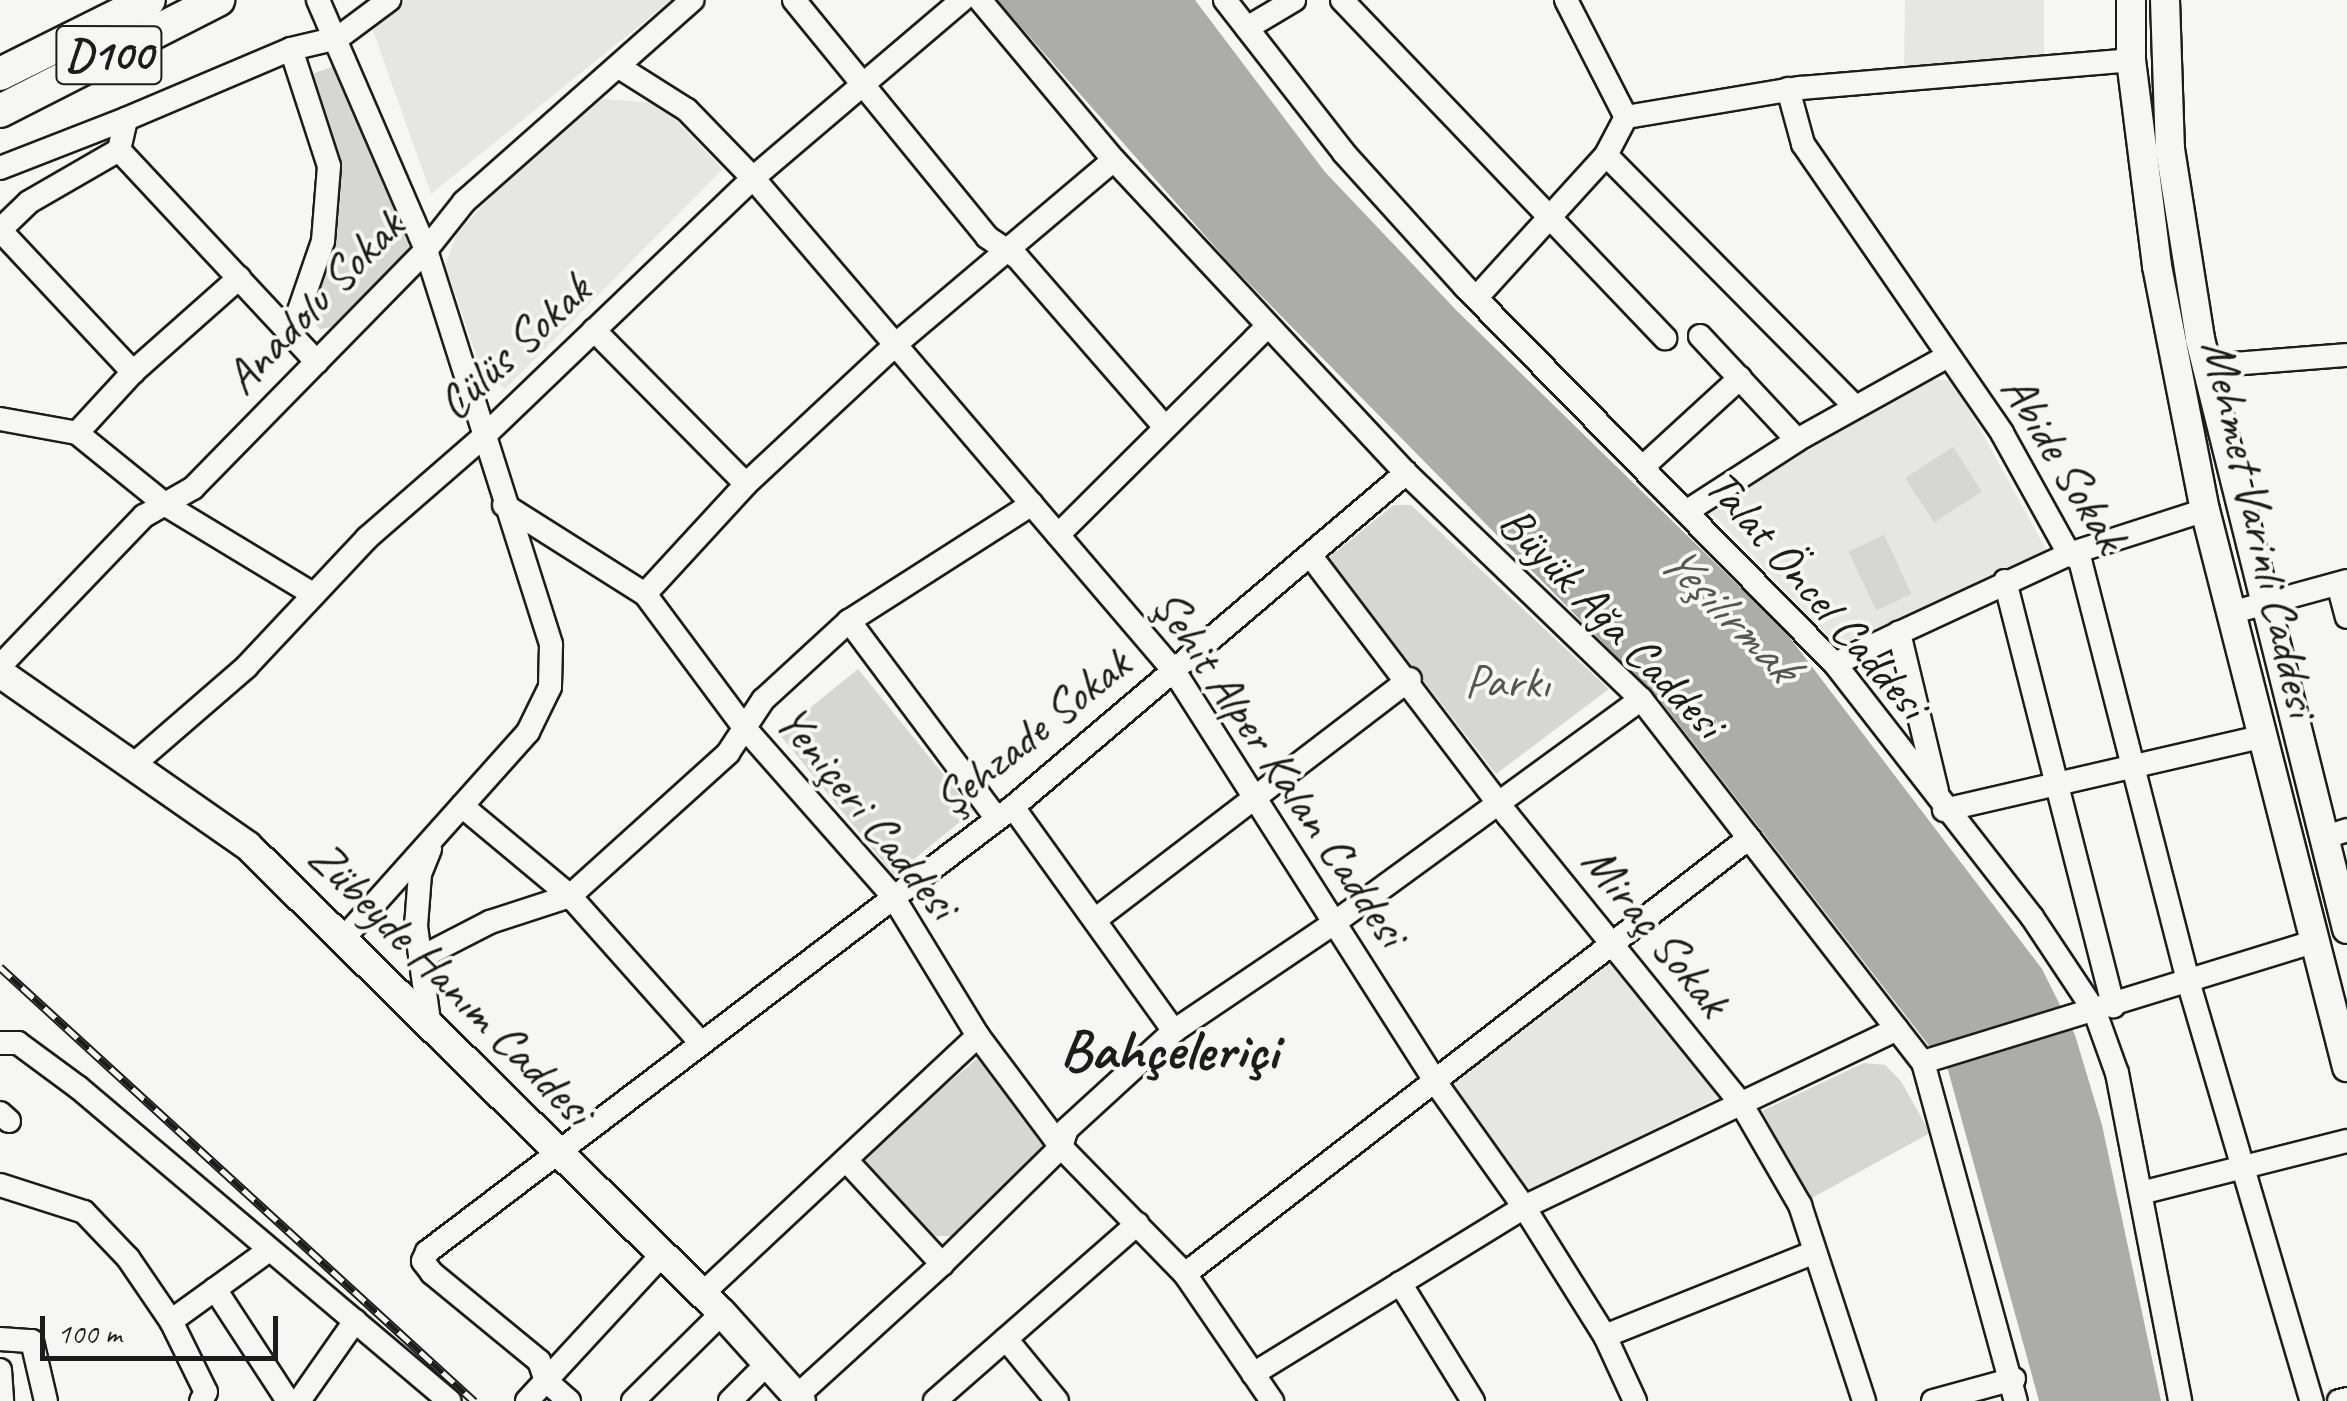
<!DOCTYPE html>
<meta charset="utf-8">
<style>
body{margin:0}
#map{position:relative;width:2347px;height:1401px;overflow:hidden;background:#f6f6f2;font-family:Caveat,sans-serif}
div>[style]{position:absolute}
.built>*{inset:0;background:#e6e6e2}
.green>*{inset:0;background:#d6d6d2;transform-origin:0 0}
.water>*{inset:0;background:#acaca9}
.roads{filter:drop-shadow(2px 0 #1c1c1c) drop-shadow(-2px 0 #1c1c1c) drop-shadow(0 2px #1c1c1c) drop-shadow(0 -2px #1c1c1c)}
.minor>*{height:22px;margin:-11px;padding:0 11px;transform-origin:11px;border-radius:11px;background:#f6f6f2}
.major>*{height:28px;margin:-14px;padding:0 14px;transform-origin:14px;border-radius:14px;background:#f6f6f2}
.highway>*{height:32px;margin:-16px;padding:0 16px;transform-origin:16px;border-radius:16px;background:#f6f6f2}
.rail>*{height:9px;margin-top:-4.5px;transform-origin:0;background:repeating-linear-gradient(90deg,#f6f6f2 0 15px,#1c1c1c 0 30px);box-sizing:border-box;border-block:2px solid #1c1c1c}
span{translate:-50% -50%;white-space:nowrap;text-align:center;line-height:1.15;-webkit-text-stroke:8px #f6f6f2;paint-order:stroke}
.shield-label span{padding:2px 8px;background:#f6f6f2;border:2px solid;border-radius:8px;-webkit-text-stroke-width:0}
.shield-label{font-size:45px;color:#1c1c1c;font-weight:700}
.street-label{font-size:48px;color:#1c1c1c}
.park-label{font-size:48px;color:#545453}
.water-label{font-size:50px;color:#565654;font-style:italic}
.district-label{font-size:58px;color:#1c1c1c;font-weight:700}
.scale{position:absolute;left:40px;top:1316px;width:238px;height:45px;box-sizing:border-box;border:5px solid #1c1c1c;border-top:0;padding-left:12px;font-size:30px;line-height:35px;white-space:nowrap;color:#1c1c1c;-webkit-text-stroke:8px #f6f6f2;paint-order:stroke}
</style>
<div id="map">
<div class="built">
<div style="clip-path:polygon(406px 0,671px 0,431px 194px,371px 25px)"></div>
<div style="clip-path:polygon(1905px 0,2044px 0,2044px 54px,1904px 68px)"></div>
<div style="clip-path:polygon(603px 99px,659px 103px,723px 169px,505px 389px,482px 372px,445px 265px,457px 233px,568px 114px)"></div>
<div style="clip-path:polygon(1914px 380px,1953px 380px,2049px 555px,1839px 647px,1709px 510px)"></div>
<div style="clip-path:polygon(1614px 956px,1726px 1094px,1528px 1191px,1449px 1085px)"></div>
</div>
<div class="green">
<div style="clip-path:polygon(335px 66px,414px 246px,331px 327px,320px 329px,304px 312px,332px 244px,340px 176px,312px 74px)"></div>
<div style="left:1953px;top:447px;width:53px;height:57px;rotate:57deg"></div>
<div style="clip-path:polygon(1394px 505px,1411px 505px,1609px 689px,1496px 774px,1328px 558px)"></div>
<div style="left:1884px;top:535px;width:65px;height:39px;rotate:65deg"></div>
<div style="left:858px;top:669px;width:183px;height:102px;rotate:51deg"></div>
<div style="clip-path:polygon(978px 1058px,1042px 1136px,1042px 1153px,954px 1236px,934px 1236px,867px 1172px,863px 1155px)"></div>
<div style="clip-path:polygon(1864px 1063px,1885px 1065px,1901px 1081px,1930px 1133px,1810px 1199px,1762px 1111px)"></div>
</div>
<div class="water">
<div style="clip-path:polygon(997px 0,1195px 0,1325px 172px,1457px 311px,1784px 630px,2042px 969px,2075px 1035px,2102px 1125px,2161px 1401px,2039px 1401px,1948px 1070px,1663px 704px,1230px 264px)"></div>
</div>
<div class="roads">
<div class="minor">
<div style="left:318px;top:0;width:272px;rotate:66.6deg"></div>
<div style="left:426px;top:250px;width:414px;rotate:72.4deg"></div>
<div style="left:551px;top:645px;width:42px;rotate:91.4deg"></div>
<div style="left:550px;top:687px;width:50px;rotate:116.1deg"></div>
<div style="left:528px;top:732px;width:276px;rotate:131.8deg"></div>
<div style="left:794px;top:0;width:306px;rotate:50.8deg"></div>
<div style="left:987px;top:237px;width:36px;rotate:34deg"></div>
<div style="left:1017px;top:257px;width:224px;rotate:49deg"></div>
<div style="left:980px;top:0;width:209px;rotate:50.1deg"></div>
<div style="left:1114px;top:160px;width:428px;rotate:47deg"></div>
<div style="left:1406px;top:473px;width:326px;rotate:43.9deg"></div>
<div style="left:1641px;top:699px;width:460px;rotate:52.2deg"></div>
<div style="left:1923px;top:1062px;width:352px;rotate:74.7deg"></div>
<div style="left:1225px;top:0;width:194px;rotate:52.1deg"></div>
<div style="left:1344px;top:153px;width:181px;rotate:47.9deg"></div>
<div style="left:1465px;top:287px;width:528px;rotate:45.54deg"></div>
<div style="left:1835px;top:664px;width:321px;rotate:52.1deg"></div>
<div style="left:2032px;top:917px;width:114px;rotate:56.4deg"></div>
<div style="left:2095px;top:1012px;width:65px;rotate:70.2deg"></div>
<div style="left:2117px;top:1073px;width:334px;rotate:79.1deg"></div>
<div style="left:1342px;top:0;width:468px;rotate:46.3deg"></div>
<div style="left:1566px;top:0;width:131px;rotate:62.9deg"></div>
<div style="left:1247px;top:28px;width:55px;rotate:-30.8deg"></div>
<div style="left:619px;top:67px;width:80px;rotate:32.3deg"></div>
<div style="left:687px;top:110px;width:95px;rotate:45.9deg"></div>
<div style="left:753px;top:178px;width:648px;rotate:49.5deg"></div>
<div style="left:1174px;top:671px;width:488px;rotate:57.5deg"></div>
<div style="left:1436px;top:1083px;width:152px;rotate:54.6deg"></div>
<div style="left:1524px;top:1207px;width:152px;rotate:57.9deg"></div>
<div style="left:1605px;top:1336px;width:72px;rotate:65.2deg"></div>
<div style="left:1788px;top:89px;width:57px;rotate:74.7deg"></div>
<div style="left:1803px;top:144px;width:351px;rotate:55.4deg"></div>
<div style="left:2002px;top:433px;width:138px;rotate:61deg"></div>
<div style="left:2069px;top:554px;width:13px;rotate:29deg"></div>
<div style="left:2080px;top:560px;width:435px;rotate:75.6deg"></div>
<div style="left:2188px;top:981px;width:438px;rotate:73.6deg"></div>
<div style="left:119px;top:150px;width:290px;rotate:47deg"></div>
<div style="left:1606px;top:155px;width:354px;rotate:45.3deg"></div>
<div style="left:0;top:168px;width:135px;rotate:-21.3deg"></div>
<div style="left:0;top:230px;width:40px;rotate:-44deg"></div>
<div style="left:29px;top:202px;width:104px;rotate:-30deg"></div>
<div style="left:119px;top:150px;width:32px;rotate:-77deg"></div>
<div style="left:126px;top:119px;width:179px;rotate:-23deg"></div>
<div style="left:291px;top:49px;width:48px;rotate:-13.2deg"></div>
<div style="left:338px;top:38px;width:64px;rotate:-36.7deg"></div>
<div style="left:0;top:230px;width:195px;rotate:46.9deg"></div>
<div style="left:1477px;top:297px;width:192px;rotate:-47.7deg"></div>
<div style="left:1606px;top:155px;width:43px;rotate:-62.2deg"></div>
<div style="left:1626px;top:117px;width:176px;rotate:-9.5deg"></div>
<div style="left:1800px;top:88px;width:332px;rotate:-4.8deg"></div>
<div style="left:594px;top:330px;width:216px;rotate:45.4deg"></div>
<div style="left:291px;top:334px;width:98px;rotate:-71deg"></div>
<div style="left:323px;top:241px;width:75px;rotate:-85.4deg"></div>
<div style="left:329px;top:166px;width:123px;rotate:-108deg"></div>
<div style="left:1700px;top:336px;width:142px;rotate:47deg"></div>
<div style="left:2207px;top:366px;width:140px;rotate:-4.5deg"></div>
<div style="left:0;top:419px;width:78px;rotate:10.3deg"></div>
<div style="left:77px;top:433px;width:114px;rotate:39deg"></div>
<div style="left:166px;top:505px;width:172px;rotate:31.2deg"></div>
<div style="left:77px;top:433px;width:83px;rotate:-47.4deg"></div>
<div style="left:133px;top:372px;width:142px;rotate:-41.6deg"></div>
<div style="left:1645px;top:465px;width:129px;rotate:-42.5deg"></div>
<div style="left:504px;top:505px;width:167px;rotate:32.3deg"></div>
<div style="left:645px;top:594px;width:164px;rotate:53.4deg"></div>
<div style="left:743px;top:726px;width:225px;rotate:48.6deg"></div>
<div style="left:892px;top:895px;width:165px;rotate:58.6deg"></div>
<div style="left:978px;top:1036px;width:139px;rotate:53.2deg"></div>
<div style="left:1061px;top:1147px;width:177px;rotate:45.7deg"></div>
<div style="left:1185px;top:1274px;width:154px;rotate:55.6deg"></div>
<div style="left:1689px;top:510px;width:129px;rotate:-32.9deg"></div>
<div style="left:1797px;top:440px;width:173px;rotate:-29.1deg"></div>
<div style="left:1058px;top:535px;width:296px;rotate:-44.9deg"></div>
<div style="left:1310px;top:555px;width:329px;rotate:52.8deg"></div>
<div style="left:1509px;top:817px;width:370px;rotate:51deg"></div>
<div style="left:1742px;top:1105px;width:116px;rotate:59.9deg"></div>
<div style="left:1800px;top:1205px;width:206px;rotate:71.9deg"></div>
<div style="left:2005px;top:581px;width:439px;rotate:75.7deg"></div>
<div style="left:2338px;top:584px;width:34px;rotate:75deg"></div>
<div style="left:645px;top:594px;width:149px;rotate:-47.4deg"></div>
<div style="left:746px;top:484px;width:205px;rotate:-43deg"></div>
<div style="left:896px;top:344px;width:285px;rotate:-40.2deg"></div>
<div style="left:2230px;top:613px;width:121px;rotate:-15.3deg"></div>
<div style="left:849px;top:621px;width:247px;rotate:53.2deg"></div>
<div style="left:1835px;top:664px;width:71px;rotate:-25.8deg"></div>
<div style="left:0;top:666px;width:208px;rotate:-46.2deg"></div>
<div style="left:144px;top:516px;width:56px;rotate:-29.7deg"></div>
<div style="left:193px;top:488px;width:333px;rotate:-45.6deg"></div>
<div style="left:426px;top:250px;width:61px;rotate:-51.6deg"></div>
<div style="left:464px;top:202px;width:305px;rotate:-41.5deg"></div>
<div style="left:133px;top:765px;width:150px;rotate:-40.9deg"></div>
<div style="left:246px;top:667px;width:177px;rotate:-46.8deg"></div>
<div style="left:367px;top:538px;width:152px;rotate:-41deg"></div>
<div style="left:482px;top:438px;width:376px;rotate:-43.8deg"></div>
<div style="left:753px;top:178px;width:275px;rotate:-40.4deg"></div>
<div style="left:1937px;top:791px;width:163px;rotate:-103.5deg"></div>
<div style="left:1899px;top:633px;width:187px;rotate:-24.9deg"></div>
<div style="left:2069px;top:554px;width:143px;rotate:-17.9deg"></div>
<div style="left:462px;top:806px;width:141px;rotate:39.8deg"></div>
<div style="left:570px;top:896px;width:194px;rotate:48.3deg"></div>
<div style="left:1013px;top:807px;width:276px;rotate:54.3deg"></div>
<div style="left:1944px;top:810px;width:325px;rotate:-13deg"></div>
<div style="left:2326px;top:837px;width:22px;rotate:-18deg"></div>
<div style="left:1096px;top:919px;width:395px;rotate:-37.4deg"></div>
<div style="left:420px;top:958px;width:79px;rotate:-27.2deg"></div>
<div style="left:490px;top:922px;width:84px;rotate:-18deg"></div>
<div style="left:570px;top:896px;width:213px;rotate:-42.1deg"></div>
<div style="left:728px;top:753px;width:64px;rotate:-56.6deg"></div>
<div style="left:763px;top:700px;width:117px;rotate:-42.6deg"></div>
<div style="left:849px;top:621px;width:217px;rotate:-32.6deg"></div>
<div style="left:429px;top:1021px;width:96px;rotate:-97.8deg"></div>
<div style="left:416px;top:926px;width:52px;rotate:-85.6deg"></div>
<div style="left:420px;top:874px;width:27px;rotate:-68deg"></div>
<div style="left:0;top:1043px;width:18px"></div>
<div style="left:18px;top:1043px;width:76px;rotate:36.4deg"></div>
<div style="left:79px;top:1088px;width:485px;rotate:40.2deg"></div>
<div style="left:1923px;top:1062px;width:408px;rotate:-17.1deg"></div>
<div style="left:0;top:1113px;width:12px;rotate:42deg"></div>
<div style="left:846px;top:1160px;width:142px;rotate:47.3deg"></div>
<div style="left:0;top:1185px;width:88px;rotate:17.8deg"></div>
<div style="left:84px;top:1212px;width:64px;rotate:46.3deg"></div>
<div style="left:128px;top:1258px;width:76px;rotate:55.7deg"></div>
<div style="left:171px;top:1321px;width:79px;rotate:63.8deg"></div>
<div style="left:206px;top:1392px;width:10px;rotate:119deg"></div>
<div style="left:2141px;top:1193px;width:212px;rotate:-14.2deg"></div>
<div style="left:1185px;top:1274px;width:713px;rotate:-37.71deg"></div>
<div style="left:1400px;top:1283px;width:139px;rotate:58.3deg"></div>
<div style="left:215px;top:1289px;width:134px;rotate:56.9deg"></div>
<div style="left:702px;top:1294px;width:378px;rotate:-43.1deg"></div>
<div style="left:171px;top:1321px;width:121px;rotate:-35.9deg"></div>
<div style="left:1605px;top:1336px;width:226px;rotate:-21.8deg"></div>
<div style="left:0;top:1339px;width:32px;rotate:4deg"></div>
<div style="left:32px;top:1341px;width:62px;rotate:76.9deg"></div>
<div style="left:1006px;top:1339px;width:80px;rotate:50.6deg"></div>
<div style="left:0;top:1370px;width:31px;rotate:86deg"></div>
<div style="left:1253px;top:1374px;width:318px;rotate:-31.6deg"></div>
<div style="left:1524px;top:1207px;width:413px;rotate:-25.5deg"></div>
<div style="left:797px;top:1396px;width:196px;rotate:-42.3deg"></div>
<div style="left:942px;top:1264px;width:167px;rotate:-44.5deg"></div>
<div style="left:1061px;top:1147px;width:19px;rotate:-72deg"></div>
<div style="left:1067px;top:1129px;width:145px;rotate:-42.5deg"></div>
<div style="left:1174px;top:1031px;width:197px;rotate:-34deg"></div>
<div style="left:1337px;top:921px;width:376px;rotate:-36.1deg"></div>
<div style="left:299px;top:1401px;width:98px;rotate:-55deg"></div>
<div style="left:527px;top:1401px;width:197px;rotate:-47.3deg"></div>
<div style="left:569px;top:1401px;width:30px;rotate:-139deg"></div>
<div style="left:546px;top:1381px;width:21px;rotate:-109deg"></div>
<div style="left:539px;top:1361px;width:139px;rotate:-140.6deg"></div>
<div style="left:432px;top:1273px;width:15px;rotate:-127deg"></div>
<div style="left:423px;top:1261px;width:10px;rotate:-66deg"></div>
<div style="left:427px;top:1252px;width:736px;rotate:-37.21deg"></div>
<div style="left:1013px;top:807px;width:516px;rotate:-40.36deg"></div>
<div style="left:633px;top:1401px;width:125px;rotate:-44.7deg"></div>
<div style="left:730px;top:1401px;width:54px;rotate:-45deg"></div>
<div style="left:935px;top:1401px;width:269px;rotate:-41.2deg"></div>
<div style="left:1933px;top:1401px;width:84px;rotate:-15.2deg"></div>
<div style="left:2339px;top:1401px;width:8px;rotate:-14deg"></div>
</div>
<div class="major">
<div style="left:2131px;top:0;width:60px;rotate:90deg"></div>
<div style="left:2131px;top:60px;width:208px;rotate:82.8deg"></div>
<div style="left:2157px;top:266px;width:249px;rotate:78.9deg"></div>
<div style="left:2205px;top:510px;width:575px;rotate:75.7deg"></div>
<div style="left:2165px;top:0;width:149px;rotate:88.1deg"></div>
<div style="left:2170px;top:149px;width:192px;rotate:81deg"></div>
<div style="left:2200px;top:339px;width:608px;rotate:76.01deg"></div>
<div style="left:0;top:673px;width:302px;rotate:34.9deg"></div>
<div style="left:248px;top:846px;width:665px;rotate:44.57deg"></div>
<div style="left:722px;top:1313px;width:118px;rotate:48.1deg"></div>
</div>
<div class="highway">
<div style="left:0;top:74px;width:166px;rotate:-26.4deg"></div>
<div style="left:0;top:111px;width:245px;rotate:-27deg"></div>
</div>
</div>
<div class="rail">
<div style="left:0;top:967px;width:643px;rotate:42.48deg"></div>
</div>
<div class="shield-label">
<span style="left:109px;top:55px">D100</span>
</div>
<div class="street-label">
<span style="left:314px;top:302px;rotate:-46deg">Anadolu Sokak</span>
<span style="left:514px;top:347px;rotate:-43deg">Cülüs Sokak</span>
<span style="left:2064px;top:463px;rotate:59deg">Abide Sokak</span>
<span style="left:2260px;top:528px;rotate:77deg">Mehmet Varinli Caddesi</span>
<span style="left:1817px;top:594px;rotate:49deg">Talat Öncel Caddesi</span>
<span style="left:1612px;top:622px;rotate:46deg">Büyük Ağa Caddesi</span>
<span style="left:1032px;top:732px;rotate:-39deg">Şehzade Sokak</span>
<span style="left:1280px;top:768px;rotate:56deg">Şehit Alper Kalan Caddesi</span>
<span style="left:867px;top:812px;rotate:51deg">Yeniçeri Caddesi</span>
<span style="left:1656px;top:931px;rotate:51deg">Miraç Sokak</span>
<span style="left:451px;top:983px;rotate:45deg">Zübeyde Hanım Caddesi</span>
</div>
<div class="park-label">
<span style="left:1507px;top:682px">Parkı</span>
</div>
<div class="water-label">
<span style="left:1729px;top:612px;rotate:45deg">Yeşilırmak</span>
</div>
<div class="district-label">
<span style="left:1169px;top:1050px">Bahçeleriçi</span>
</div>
<div class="scale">100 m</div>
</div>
